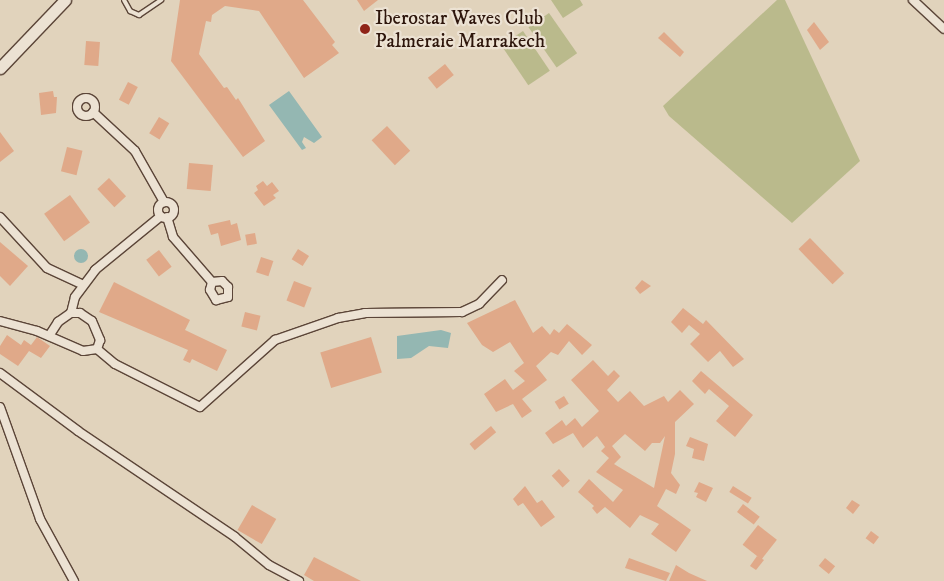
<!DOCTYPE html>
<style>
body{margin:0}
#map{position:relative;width:944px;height:581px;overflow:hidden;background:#e1d3bc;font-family:"IM FELL DW Pica",serif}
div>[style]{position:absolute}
.green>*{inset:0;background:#baba8c;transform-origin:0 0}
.water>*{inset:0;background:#94b7b2}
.round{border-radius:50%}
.building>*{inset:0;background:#e0a989;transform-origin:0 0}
.roads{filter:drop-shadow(1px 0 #5b4538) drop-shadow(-1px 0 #5b4538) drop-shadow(0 1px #5b4538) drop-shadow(0 -1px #5b4538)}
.lane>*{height:4px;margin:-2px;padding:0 2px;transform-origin:2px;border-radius:2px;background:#ece2d3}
.street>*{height:8px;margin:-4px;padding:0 4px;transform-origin:4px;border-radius:4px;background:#ece2d3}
.street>.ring{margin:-4px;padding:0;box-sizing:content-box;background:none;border:8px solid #ece2d3;border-radius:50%}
.secondary>*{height:11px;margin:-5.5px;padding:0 5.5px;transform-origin:5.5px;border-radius:5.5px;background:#ece2d3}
.dots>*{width:14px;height:14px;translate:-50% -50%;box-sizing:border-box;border:2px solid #ece2d3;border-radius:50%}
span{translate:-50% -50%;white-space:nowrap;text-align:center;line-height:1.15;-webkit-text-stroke:4.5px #ece2d3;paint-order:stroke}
.poi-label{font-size:20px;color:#2e160c}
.left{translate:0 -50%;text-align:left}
</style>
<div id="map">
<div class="green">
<div style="clip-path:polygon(551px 0,580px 0,583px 5px,563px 18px)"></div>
<div style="clip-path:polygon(777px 0,785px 0,860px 161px,792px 223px,669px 116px,663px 106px)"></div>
<div style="left:549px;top:13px;width:49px;height:25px;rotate:55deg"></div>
<div style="left:523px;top:31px;width:48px;height:26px;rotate:56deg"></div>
</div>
<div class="water">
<div style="clip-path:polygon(289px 91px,322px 137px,314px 143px,304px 137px,302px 142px,306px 148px,302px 150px,269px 105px)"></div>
<div class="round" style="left:74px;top:249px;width:14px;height:14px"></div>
<div style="clip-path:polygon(441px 330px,451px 333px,448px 348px,429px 346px,411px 358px,397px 359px,397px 336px)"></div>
</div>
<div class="building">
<div style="clip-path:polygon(180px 0,303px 0,335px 42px,332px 45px,339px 53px,304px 78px,259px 11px,225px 6px,212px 15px,211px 22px,206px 21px,199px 54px,224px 88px,227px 87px,236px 100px,238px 98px,265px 141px,243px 157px,171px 61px)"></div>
<div style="clip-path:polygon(357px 0,378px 0,364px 11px)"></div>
<div style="clip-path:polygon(814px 22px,829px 42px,820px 50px,807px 30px)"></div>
<div style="clip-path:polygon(664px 32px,684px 52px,680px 57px,658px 38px)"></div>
<div style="left:86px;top:41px;width:14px;height:24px;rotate:4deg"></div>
<div style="left:445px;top:64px;width:14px;height:22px;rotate:51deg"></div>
<div style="left:128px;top:82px;width:11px;height:20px;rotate:27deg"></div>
<div style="clip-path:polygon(53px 91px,54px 97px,57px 97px,56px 113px,41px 115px,39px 93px)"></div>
<div style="left:159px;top:117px;width:12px;height:19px;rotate:31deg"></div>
<div style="left:387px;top:126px;width:34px;height:21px;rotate:47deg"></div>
<div style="clip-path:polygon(0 132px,14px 151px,0 162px)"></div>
<div style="left:67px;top:147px;width:16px;height:25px;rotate:14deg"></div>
<div style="left:189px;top:163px;width:24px;height:26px;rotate:5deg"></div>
<div style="left:109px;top:178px;width:25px;height:16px;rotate:47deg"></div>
<div style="clip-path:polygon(263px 181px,267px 186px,272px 182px,279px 191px,273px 195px,276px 198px,264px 206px,254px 193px,258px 190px,256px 186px)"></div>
<div style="left:70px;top:195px;width:34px;height:32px;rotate:54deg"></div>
<div style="clip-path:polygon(230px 220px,231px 225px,237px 223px,241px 240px,221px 246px,218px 233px,211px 235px,208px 225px)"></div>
<div style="left:255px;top:233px;width:11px;height:10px;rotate:80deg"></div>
<div style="left:810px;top:238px;width:49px;height:16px;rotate:46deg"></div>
<div style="clip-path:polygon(0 242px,28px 266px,10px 286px,0 276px)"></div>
<div style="left:298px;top:249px;width:13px;height:12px;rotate:32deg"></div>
<div style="left:159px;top:250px;width:21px;height:16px;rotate:53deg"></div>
<div style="left:261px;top:257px;width:13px;height:16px;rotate:18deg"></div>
<div style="clip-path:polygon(642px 280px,651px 286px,640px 294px,635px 288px)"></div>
<div style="left:294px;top:281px;width:19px;height:21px;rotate:21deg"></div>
<div style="clip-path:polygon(114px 282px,190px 320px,185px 330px,227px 350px,217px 371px,192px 359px,190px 363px,183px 360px,188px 350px,99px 312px)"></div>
<div style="clip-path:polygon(515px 300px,533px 333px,542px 326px,550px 335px,554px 329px,559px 333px,567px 324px,592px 345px,582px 355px,569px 341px,558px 355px,551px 352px,536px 366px,547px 380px,522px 399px,532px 411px,522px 418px,513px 404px,496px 412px,484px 394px,505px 379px,513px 390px,525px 381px,514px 371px,524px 363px,510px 342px,493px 352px,482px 345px,467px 323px)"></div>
<div style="clip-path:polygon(683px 308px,703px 324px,706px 320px,744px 359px,733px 367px,720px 351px,708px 362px,690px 344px,700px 334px,689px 325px,682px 333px,671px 322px)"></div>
<div style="left:245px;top:312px;width:16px;height:15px;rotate:14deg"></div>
<div style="clip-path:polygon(7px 335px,21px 345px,24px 340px,31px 345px,37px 337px,50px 346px,41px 358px,29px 351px,18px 366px,0 354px,0 346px)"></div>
<div style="left:371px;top:337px;width:37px;height:53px;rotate:73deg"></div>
<div style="clip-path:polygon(evenodd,593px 360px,608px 376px,614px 370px,620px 376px,607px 390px,618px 402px,630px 391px,644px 406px,664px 396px,668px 402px,680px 390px,694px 404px,675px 422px,675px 454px,671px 473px,680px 485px,676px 494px,666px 489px,657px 506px,691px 530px,676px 552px,651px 534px,659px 524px,640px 515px,630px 528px,605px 507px,597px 514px,592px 508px,594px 506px,578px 492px,589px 479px,613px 502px,623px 490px,596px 472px,609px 458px,601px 451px,605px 447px,597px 436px,583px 448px,573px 433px,553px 444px,545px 433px,562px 420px,566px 426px,575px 418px,582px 427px,599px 411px,571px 380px,593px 360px,625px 434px,645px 451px,652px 443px,660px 443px,665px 436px,654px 488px,614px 464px,621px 457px,612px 446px,625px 434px)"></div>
<div style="clip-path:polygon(701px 371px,753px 415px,735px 437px,716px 421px,729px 406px,709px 389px,705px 394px,692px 381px)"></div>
<div style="left:564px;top:396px;width:9px;height:11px;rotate:58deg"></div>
<div style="left:491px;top:426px;width:8px;height:28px;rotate:50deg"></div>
<div style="clip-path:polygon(690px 437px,708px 444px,704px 461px,692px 458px,694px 449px,686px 446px)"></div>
<div style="left:559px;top:469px;width:16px;height:10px;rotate:47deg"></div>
<div style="clip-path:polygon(699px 482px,713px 488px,706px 502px,696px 497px,698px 493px,694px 492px)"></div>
<div style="clip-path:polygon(525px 486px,537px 503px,542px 500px,555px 517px,541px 527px,523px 503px,518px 506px,513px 499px)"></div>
<div style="left:733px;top:486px;width:22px;height:7px;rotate:32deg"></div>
<div style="clip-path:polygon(852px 500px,860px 505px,853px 514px,846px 508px)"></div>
<div style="left:743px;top:504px;width:21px;height:10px;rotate:37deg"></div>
<div style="left:252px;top:505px;width:28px;height:29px;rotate:30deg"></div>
<div style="left:758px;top:525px;width:24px;height:25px;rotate:38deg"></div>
<div style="left:871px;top:531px;width:10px;height:9px;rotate:37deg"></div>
<div style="clip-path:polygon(757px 556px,764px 560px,756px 570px,750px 566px)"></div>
<div style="clip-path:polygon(314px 557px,361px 581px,314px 581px,304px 575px)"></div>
<div style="clip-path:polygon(629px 558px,670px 573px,666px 581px,625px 568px)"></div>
<div style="left:825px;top:558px;width:13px;height:10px;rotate:39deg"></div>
<div style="clip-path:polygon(676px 565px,689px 573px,707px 581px,669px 581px)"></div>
</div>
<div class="roads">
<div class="lane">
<div style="left:124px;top:0;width:13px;rotate:61deg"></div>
<div style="left:130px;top:11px;width:10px;rotate:24deg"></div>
<div style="left:139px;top:15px;width:27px;rotate:-34deg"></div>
</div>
<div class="street">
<div style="left:913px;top:0;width:42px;rotate:43.1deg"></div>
<div class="ring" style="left:77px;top:98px;width:10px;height:10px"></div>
<div style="left:93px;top:112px;width:57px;rotate:42.9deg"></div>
<div style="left:135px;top:151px;width:59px;rotate:60.4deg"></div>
<div class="ring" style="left:158px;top:202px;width:8px;height:8px"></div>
<div style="left:0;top:217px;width:69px;rotate:47.3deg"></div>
<div style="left:47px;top:268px;width:40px;rotate:25deg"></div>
<div style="left:167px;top:217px;width:21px;rotate:73deg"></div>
<div style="left:173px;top:237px;width:60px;rotate:49.1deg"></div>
<div style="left:212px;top:282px;width:8px;rotate:104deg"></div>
<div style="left:210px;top:290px;width:12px;rotate:59deg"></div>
<div style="left:216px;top:300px;width:12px;rotate:-14deg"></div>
<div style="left:228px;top:297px;width:10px;rotate:-90deg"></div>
<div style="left:228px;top:287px;width:8px;rotate:-135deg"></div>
<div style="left:222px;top:281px;width:10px;rotate:174deg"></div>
<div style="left:71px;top:313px;width:9px"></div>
<div style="left:80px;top:313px;width:14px;rotate:34deg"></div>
<div style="left:92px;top:321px;width:21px;rotate:67deg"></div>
<div style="left:100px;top:340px;width:9px;rotate:108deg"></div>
<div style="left:0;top:321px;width:38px;rotate:15deg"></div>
<div style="left:37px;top:331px;width:50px;rotate:23.5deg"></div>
<div style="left:83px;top:351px;width:14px;rotate:-8deg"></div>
<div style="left:97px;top:349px;width:23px;rotate:40deg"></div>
<div style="left:115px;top:364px;width:95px;rotate:26.8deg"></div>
<div style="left:200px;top:407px;width:101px;rotate:-41.8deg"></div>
<div style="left:275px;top:340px;width:67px;rotate:-19.2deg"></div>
<div style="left:338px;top:318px;width:27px;rotate:-10deg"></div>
<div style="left:365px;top:313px;width:97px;rotate:-0.6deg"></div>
<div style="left:462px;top:312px;width:19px;rotate:-25deg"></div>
<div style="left:479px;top:304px;width:33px;rotate:-46deg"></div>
<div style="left:49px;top:336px;width:17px;rotate:-57deg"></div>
<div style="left:58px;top:322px;width:16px;rotate:-35deg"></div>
<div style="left:71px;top:313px;width:16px;rotate:-76deg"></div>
<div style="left:75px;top:297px;width:34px;rotate:-53deg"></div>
<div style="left:95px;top:270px;width:85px;rotate:-39.3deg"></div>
<div style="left:0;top:373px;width:97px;rotate:36.6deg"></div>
<div style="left:78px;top:431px;width:189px;rotate:34deg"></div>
<div style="left:235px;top:537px;width:44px;rotate:39.5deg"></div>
<div style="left:269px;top:565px;width:34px;rotate:28deg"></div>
<div style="left:0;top:407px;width:119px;rotate:70.3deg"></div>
<div style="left:40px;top:519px;width:71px;rotate:61.3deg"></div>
</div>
<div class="secondary">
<div style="left:0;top:68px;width:94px;rotate:-46.3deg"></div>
</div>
</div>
<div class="dots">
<div style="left:365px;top:29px;background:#8f2418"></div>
</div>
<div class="poi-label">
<span class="left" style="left:375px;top:30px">Iberostar Waves Club<br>Palmeraie Marrakech</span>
</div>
</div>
